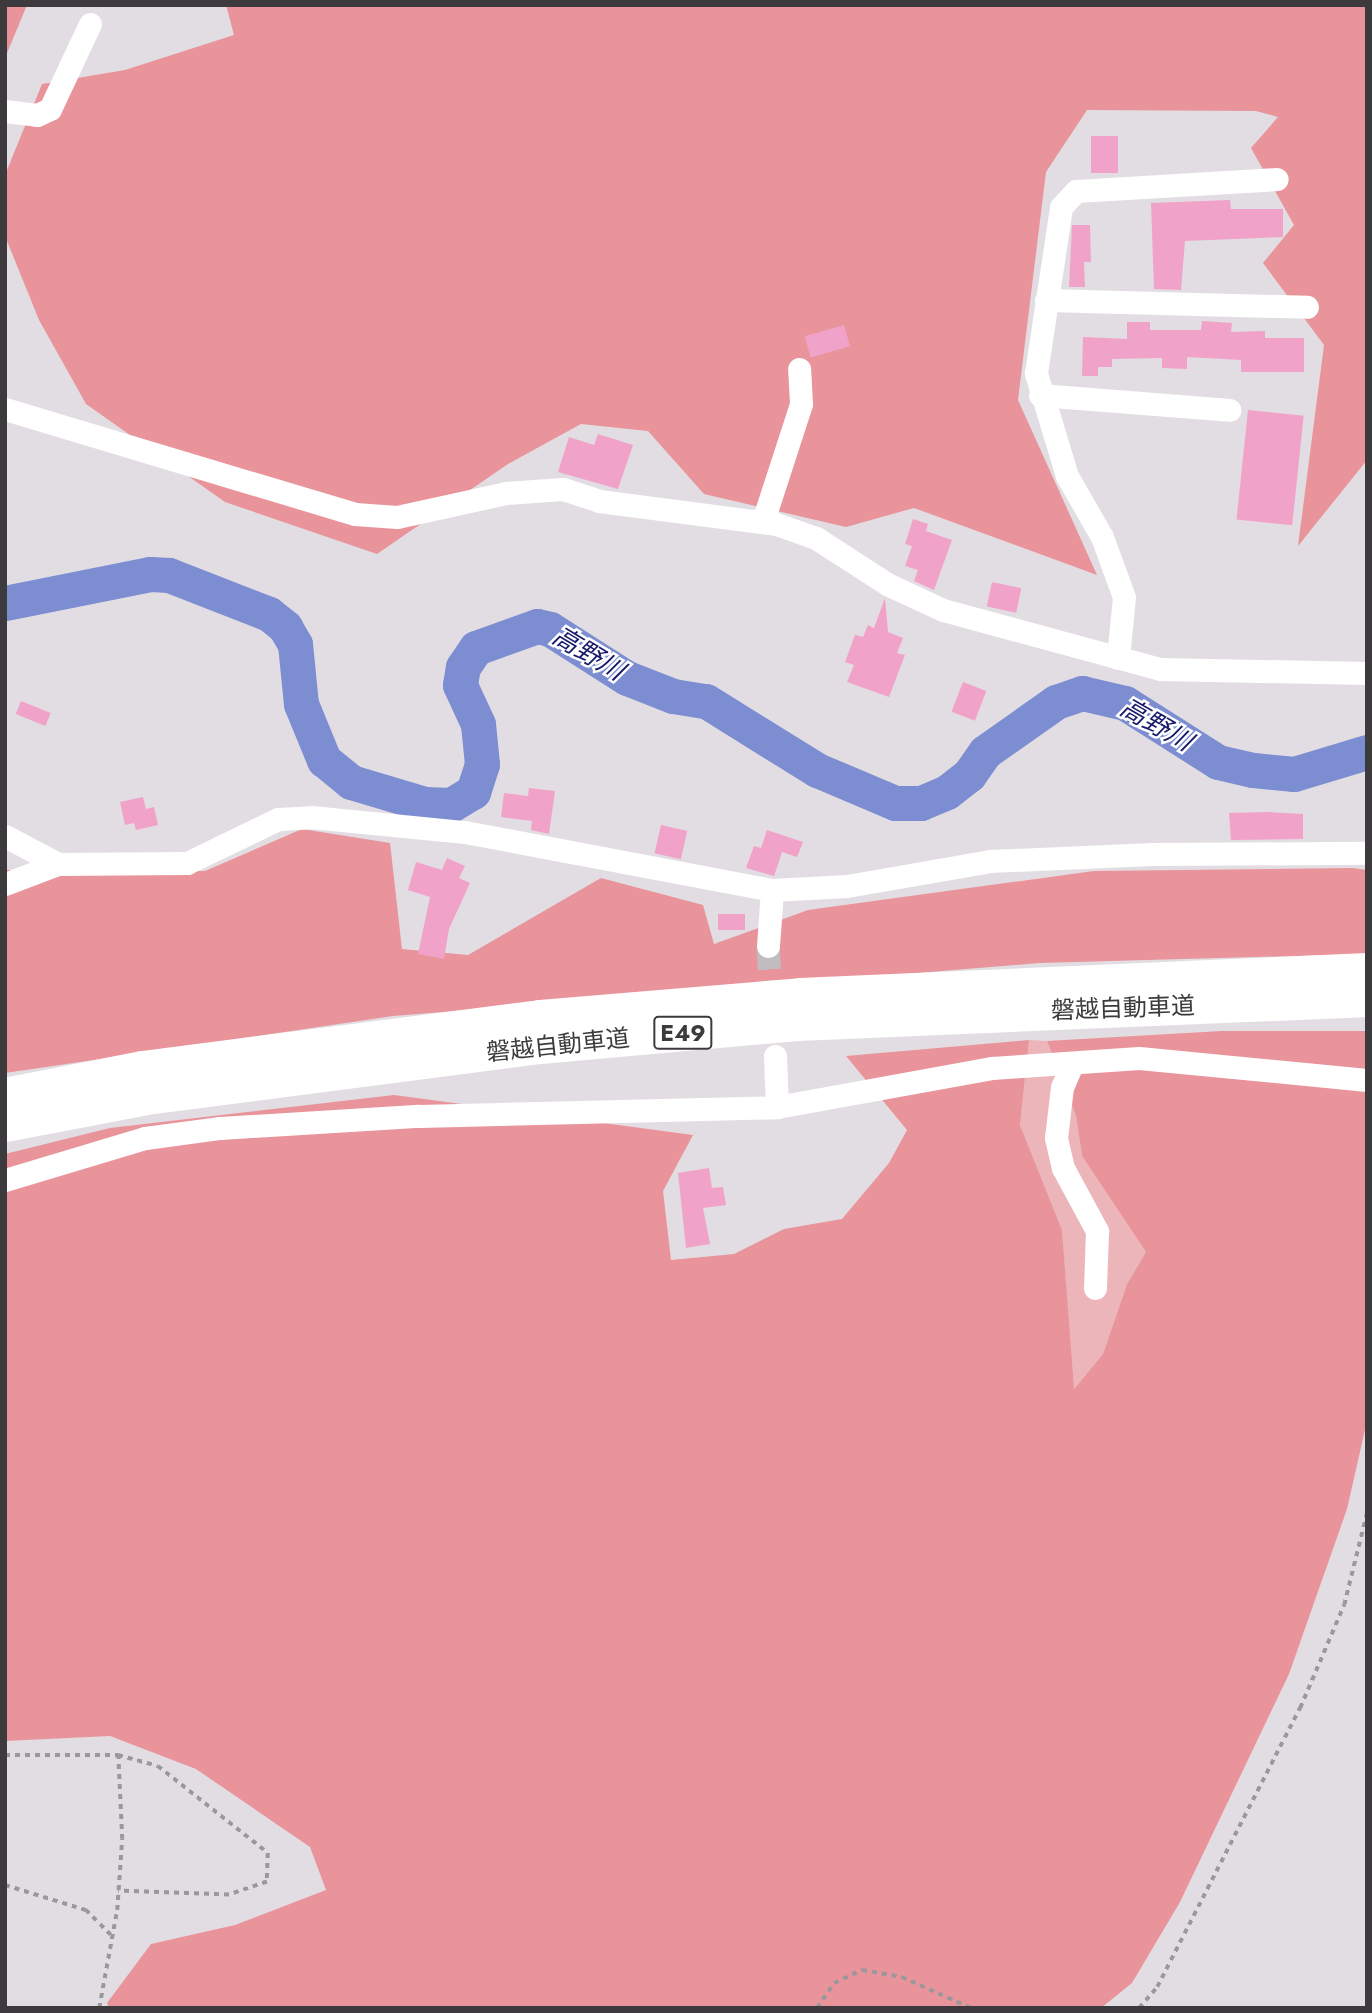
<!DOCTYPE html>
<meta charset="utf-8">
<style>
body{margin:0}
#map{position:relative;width:1372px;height:2013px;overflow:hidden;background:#e2dde2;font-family:Jost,"Noto Sans JP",sans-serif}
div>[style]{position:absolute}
.green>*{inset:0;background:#ecb5b9}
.forest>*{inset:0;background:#e9939a}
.river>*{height:35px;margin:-17.5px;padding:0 17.5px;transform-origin:17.5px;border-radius:17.5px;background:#7c8dd2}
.building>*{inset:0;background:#f1a2c8;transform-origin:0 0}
.minor-tunnel>*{height:23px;margin-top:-11.5px;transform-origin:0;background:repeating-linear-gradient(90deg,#c1bcc1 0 23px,transparent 0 34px)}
.path>*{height:3.5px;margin-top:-1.75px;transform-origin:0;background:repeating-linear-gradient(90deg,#9b979b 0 5px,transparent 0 10px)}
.minor>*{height:23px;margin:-11.5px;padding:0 11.5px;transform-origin:11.5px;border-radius:11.5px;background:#fff}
.highway>*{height:35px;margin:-17.5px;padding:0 17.5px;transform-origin:17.5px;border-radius:17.5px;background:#fff}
span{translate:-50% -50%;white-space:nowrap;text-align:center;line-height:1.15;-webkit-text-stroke:5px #fff;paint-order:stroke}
.shield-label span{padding:2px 5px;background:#fff;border:2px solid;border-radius:5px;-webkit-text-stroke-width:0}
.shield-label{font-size:23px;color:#3c3a3c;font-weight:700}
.street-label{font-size:24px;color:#3c3a3c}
.water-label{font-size:26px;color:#17196a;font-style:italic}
.frame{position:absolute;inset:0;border:7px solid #3c3a3c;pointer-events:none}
</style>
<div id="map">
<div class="green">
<div style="clip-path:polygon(1029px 1040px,1047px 1041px,1076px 1116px,1082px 1156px,1146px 1252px,1127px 1284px,1103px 1354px,1073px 1390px,1062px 1230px,1020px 1125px)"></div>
</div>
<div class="forest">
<div style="clip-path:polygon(5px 5px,27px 5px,5px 58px)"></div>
<div style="clip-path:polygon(226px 5px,1367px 5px,1367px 460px,1298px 546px,1324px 345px,1263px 263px,1294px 225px,1251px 148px,1278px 117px,1256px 111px,1087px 110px,1046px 172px,1018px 400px,1097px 575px,914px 508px,846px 527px,704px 494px,648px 431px,581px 424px,508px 464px,377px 554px,225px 502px,86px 404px,39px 320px,5px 236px,5px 175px,42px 84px,125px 70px,234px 35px)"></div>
<div style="clip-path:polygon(302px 829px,390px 843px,402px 949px,468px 955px,601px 878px,703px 905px,714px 944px,808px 910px,1094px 871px,1353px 868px,1367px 870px,1367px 954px,1039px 963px,393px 1016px,5px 1073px,5px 870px,205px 871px)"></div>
<div style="clip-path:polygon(1222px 1031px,1367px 1031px,1367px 1421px,1347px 1509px,1289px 1674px,1180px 1902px,1132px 1983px,1101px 2008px,109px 2008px,107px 2003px,151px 1944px,235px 1925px,326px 1890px,310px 1847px,196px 1769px,110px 1736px,5px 1741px,5px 1154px,110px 1128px,394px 1095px,693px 1135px,663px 1191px,671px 1260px,734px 1254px,784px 1229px,842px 1219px,889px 1163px,907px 1130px,846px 1056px,1029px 1040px,1020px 1125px,1062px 1230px,1074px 1389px,1103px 1354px,1127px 1284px,1146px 1252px,1082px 1156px,1076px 1116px,1047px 1041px)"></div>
</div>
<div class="river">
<div style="left:5px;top:603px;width:148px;rotate:-11.3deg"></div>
<div style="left:150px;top:574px;width:19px;rotate:3deg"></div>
<div style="left:169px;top:575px;width:107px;rotate:21.3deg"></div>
<div style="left:269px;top:614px;width:21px;rotate:39deg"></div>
<div style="left:285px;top:627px;width:20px;rotate:60deg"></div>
<div style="left:295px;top:644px;width:60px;rotate:84.3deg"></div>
<div style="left:301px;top:704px;width:61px;rotate:67.7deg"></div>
<div style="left:324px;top:760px;width:35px;rotate:39deg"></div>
<div style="left:351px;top:782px;width:77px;rotate:16.6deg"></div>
<div style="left:425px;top:804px;width:26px;rotate:2deg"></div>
<div style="left:451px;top:805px;width:26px;rotate:-31deg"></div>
<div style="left:473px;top:792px;width:29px;rotate:-72deg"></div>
<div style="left:482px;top:764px;width:40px;rotate:-95.7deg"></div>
<div style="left:478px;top:724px;width:43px;rotate:-114.8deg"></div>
<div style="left:460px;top:685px;width:18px;rotate:-81deg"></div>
<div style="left:463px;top:667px;width:23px;rotate:-56deg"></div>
<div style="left:476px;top:648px;width:65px;rotate:-19.8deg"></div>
<div style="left:537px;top:626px;width:13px;rotate:13deg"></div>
<div style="left:550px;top:629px;width:91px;rotate:32.5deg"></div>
<div style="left:627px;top:678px;width:49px;rotate:21.4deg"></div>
<div style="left:673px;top:696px;width:33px;rotate:9deg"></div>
<div style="left:706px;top:701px;width:131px;rotate:31.9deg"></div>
<div style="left:817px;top:770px;width:85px;rotate:22.9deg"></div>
<div style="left:895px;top:803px;width:26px"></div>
<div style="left:921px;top:803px;width:28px;rotate:-23deg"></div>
<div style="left:947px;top:792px;width:28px;rotate:-38deg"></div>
<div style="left:969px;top:775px;width:28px;rotate:-55deg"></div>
<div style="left:985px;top:752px;width:87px;rotate:-35.2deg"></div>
<div style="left:1056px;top:702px;width:28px;rotate:-19deg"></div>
<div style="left:1082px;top:693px;width:44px;rotate:13.1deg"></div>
<div style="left:1125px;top:703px;width:110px;rotate:32.4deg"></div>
<div style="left:1218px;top:762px;width:36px;rotate:13deg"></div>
<div style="left:1253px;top:770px;width:41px;rotate:5.6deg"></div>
<div style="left:1294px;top:774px;width:76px;rotate:-16.8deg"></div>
</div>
<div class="building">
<div style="left:1091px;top:136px;width:27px;height:37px"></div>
<div style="clip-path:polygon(1230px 200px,1231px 209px,1283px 209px,1283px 237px,1185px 241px,1181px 290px,1154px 289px,1151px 203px)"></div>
<div style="clip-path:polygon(1072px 225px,1090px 225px,1091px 262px,1084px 262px,1085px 287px,1069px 287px)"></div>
<div style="clip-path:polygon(1202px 321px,1232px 323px,1231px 332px,1265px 331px,1265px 338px,1304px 338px,1304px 372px,1241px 372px,1241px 360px,1187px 357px,1187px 369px,1162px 368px,1162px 358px,1112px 359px,1112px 367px,1098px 367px,1098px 376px,1082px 376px,1083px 337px,1127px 339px,1127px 322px,1150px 322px,1150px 330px,1201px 330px)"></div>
<div style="left:844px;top:325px;width:22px;height:41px;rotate:74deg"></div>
<div style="left:1248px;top:410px;width:56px;height:110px;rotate:6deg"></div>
<div style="clip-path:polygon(598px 434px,633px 445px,618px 489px,558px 472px,569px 437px,594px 445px)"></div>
<div style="clip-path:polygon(913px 519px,928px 524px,926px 531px,952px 540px,934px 590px,914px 581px,918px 570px,905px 566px,912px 546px,905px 544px)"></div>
<div style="left:992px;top:582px;width:30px;height:25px;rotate:12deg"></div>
<div style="clip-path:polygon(885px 598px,888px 632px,903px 638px,897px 653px,905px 655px,889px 697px,847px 682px,854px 665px,845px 662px,855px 635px,863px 637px,868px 625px,874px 628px)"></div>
<div style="left:963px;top:682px;width:25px;height:32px;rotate:21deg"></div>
<div style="left:21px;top:701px;width:32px;height:14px;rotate:22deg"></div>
<div style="clip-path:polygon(529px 788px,555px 791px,549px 834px,531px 830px,532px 821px,501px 817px,504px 793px,528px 796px)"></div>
<div style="clip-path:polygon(143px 797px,146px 809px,154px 807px,158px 825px,136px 830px,134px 823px,125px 825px,120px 802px)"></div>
<div style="clip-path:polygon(1266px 812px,1303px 814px,1303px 839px,1231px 840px,1229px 813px)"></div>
<div style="left:661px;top:825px;width:27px;height:29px;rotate:13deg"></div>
<div style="clip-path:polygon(767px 830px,803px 842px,797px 857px,782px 852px,774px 876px,746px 868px,754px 846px,761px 848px)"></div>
<div style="clip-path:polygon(447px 858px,465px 866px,459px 878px,470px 883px,449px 929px,444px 959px,418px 954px,430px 897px,408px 890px,416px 862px,442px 870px)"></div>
<div style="left:745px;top:914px;width:16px;height:27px;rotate:90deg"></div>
<div style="clip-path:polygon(709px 1168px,712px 1188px,723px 1187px,726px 1205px,703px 1208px,710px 1244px,686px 1248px,678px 1173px)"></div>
</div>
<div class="minor-tunnel">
<div style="left:768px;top:946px;width:65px;rotate:86.5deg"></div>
</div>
<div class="path">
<div style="left:5px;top:1755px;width:113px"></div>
<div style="left:118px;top:1755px;width:41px;rotate:15.4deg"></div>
<div style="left:158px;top:1766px;width:140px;rotate:38.3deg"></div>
<div style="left:268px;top:1853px;width:29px;rotate:92deg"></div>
<div style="left:267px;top:1882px;width:40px;rotate:161.1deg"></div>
<div style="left:229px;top:1895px;width:111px;rotate:-177.9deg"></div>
<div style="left:5px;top:1885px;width:85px;rotate:17.2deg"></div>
<div style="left:86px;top:1910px;width:35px;rotate:45deg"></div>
<div style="left:99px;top:2008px;width:100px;rotate:-79.6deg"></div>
<div style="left:117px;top:1910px;width:71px;rotate:-86deg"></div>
<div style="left:122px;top:1839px;width:84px;rotate:-92.7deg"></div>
<div style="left:817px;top:2008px;width:30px;rotate:-56deg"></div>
<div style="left:834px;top:1983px;width:31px;rotate:-25deg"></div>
<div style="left:862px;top:1970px;width:41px;rotate:9.9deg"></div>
<div style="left:902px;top:1977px;width:76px;rotate:24.2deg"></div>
<div style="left:1139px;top:2008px;width:28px;rotate:-49deg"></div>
<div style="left:1157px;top:1987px;width:314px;rotate:-62.9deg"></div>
<div style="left:1300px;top:1708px;width:112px;rotate:-66.9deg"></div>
<div style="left:1344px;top:1605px;width:96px;rotate:-76.1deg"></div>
</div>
<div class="minor">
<div style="left:5px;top:111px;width:32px;rotate:7deg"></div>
<div style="left:37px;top:115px;width:14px;rotate:-25deg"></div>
<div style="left:50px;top:109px;width:94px;rotate:-64.8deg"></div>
<div style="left:1046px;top:300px;width:261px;rotate:1.5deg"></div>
<div style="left:1040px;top:395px;width:190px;rotate:4.5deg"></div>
<div style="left:5px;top:409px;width:365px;rotate:16.7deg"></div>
<div style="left:355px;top:514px;width:42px;rotate:4.1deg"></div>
<div style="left:397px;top:517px;width:112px;rotate:-12.4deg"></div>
<div style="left:506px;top:493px;width:57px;rotate:-4deg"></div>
<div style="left:563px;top:489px;width:38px;rotate:18deg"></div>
<div style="left:599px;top:501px;width:178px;rotate:7.4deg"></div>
<div style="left:776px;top:524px;width:42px;rotate:19.3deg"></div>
<div style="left:816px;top:538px;width:85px;rotate:32.9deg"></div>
<div style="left:887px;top:584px;width:62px;rotate:24.9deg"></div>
<div style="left:943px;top:610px;width:225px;rotate:15.2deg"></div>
<div style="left:1160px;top:669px;width:207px;rotate:1.1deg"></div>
<div style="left:763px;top:521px;width:123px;rotate:-72deg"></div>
<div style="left:801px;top:404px;width:35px;rotate:-93deg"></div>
<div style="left:1118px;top:658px;width:61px;rotate:-84.4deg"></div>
<div style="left:1124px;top:597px;width:64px;rotate:-110.1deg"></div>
<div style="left:1102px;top:537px;width:70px;rotate:-119.8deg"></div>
<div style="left:1067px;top:476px;width:108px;rotate:-106.8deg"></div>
<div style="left:1036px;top:373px;width:168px;rotate:-81.4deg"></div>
<div style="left:1061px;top:207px;width:22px;rotate:-47deg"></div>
<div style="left:1076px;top:191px;width:201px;rotate:-3.4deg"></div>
<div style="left:5px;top:836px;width:60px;rotate:27.8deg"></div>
<div style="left:5px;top:884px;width:57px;rotate:-20.7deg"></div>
<div style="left:58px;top:864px;width:129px;rotate:-0.4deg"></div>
<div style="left:187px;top:863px;width:101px;rotate:-25.8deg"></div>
<div style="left:278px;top:819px;width:33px;rotate:-3deg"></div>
<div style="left:311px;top:817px;width:155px;rotate:5.6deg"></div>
<div style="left:465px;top:832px;width:312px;rotate:10.7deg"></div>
<div style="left:772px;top:890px;width:75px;rotate:-3.1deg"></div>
<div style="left:847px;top:886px;width:145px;rotate:-9.9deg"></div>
<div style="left:990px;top:861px;width:162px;rotate:-2.5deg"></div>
<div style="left:1152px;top:854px;width:215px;rotate:-0.3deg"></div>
<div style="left:768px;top:946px;width:56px;rotate:-85.9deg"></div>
<div style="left:775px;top:1056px;width:51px;rotate:87.8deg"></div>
<div style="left:777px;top:1107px;width:219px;rotate:-10.3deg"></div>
<div style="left:992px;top:1068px;width:147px;rotate:-3.9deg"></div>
<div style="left:1139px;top:1058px;width:229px;rotate:5.5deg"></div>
<div style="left:1072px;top:1064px;width:25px;rotate:113deg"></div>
<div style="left:1062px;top:1087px;width:51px;rotate:96.7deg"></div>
<div style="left:1056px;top:1138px;width:31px;rotate:77deg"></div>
<div style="left:1063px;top:1168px;width:72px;rotate:61.6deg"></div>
<div style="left:1097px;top:1231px;width:57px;rotate:92deg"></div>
<div style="left:5px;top:1180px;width:146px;rotate:-16.7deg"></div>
<div style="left:145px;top:1138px;width:76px;rotate:-7.6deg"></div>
<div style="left:220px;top:1128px;width:199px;rotate:-3.5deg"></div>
<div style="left:419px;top:1116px;width:358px;rotate:-1.4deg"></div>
</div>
<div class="highway">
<div style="left:5px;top:1095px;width:140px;rotate:-11.1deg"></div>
<div style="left:142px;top:1068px;width:401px;rotate:-7.3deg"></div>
<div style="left:540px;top:1017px;width:261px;rotate:-4.8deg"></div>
<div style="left:800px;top:995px;width:568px;rotate:-2.52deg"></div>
<div style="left:5px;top:1124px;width:144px;rotate:-10.8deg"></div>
<div style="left:146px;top:1097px;width:397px;rotate:-7.4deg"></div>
<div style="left:540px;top:1046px;width:258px;rotate:-5.1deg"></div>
<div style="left:797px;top:1023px;width:571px;rotate:-2.41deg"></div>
</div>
<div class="shield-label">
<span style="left:683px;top:1033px">E49</span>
</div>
<div class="street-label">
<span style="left:1123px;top:1008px;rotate:-2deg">磐越自動車道</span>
<span style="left:558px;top:1045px;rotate:-6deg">磐越自動車道</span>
</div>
<div class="water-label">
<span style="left:588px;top:654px;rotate:31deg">高野川</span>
<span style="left:1156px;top:725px;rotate:30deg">高野川</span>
</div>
<div class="frame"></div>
</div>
